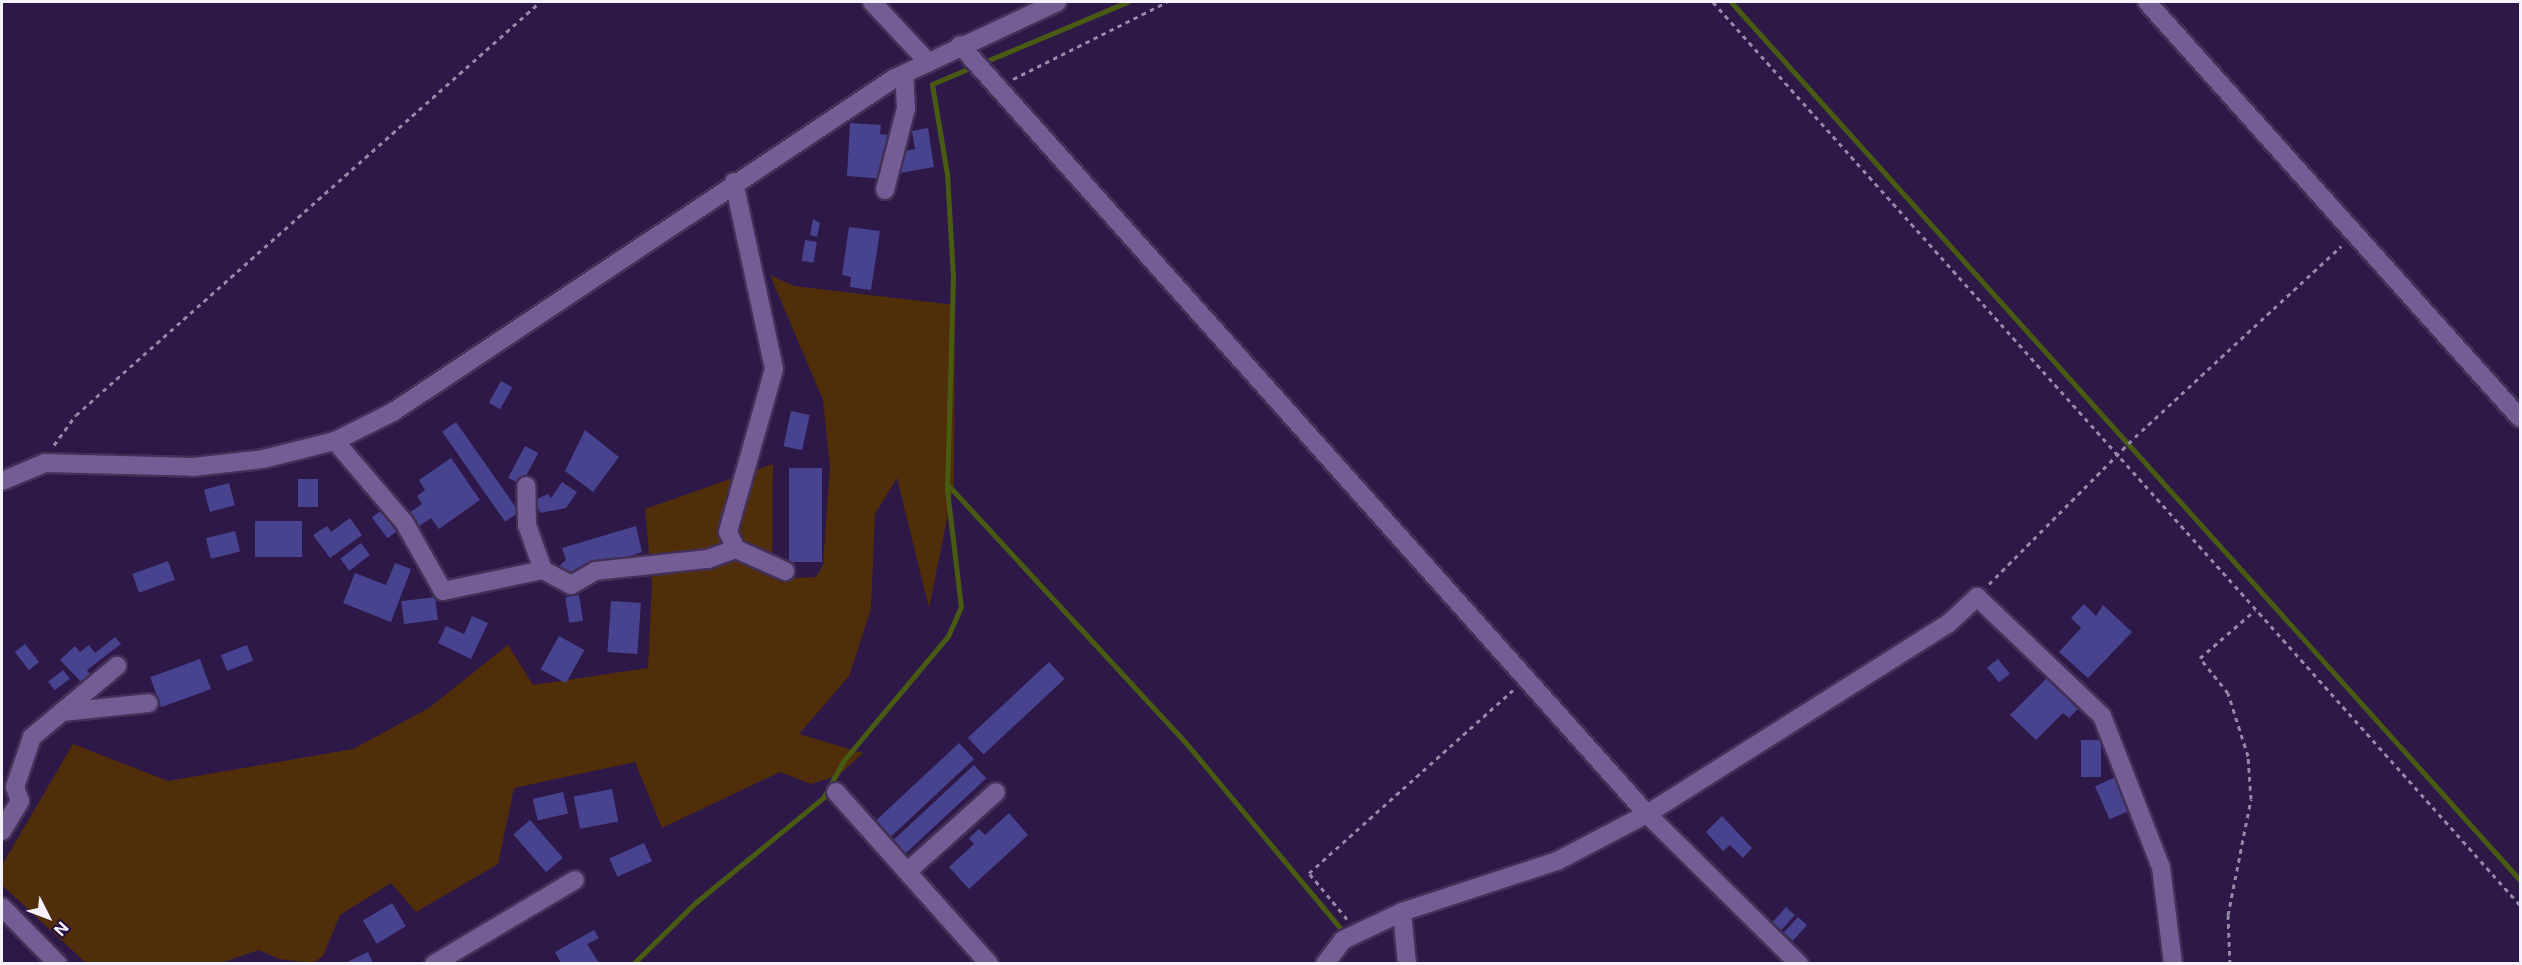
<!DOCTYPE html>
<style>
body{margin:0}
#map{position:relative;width:2522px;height:965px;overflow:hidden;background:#2e1848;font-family:Inter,sans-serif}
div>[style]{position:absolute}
.green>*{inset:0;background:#502e09}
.stream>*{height:5px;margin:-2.5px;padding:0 2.5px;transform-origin:2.5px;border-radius:2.5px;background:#495b12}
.building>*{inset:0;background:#47438e;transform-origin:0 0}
.path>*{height:3px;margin-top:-1.5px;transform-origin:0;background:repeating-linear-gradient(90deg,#9589a6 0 4.5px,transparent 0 9px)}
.roads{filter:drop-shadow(2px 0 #433057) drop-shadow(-2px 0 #433057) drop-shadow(0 2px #433057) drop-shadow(0 -2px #433057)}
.minor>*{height:18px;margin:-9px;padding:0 9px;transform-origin:9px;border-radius:9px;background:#745d94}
span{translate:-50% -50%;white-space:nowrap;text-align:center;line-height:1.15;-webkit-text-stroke:6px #250d3d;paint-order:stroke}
.frame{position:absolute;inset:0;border:3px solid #f5f1fd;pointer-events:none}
.north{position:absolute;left:18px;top:887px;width:60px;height:60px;-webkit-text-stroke:4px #250d3d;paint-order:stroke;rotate:132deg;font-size:16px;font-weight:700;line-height:24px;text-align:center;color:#f5f1fd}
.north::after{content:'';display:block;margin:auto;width:21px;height:27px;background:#f5f1fd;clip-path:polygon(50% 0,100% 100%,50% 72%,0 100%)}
</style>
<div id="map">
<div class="green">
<div style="clip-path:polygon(770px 275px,794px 286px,955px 305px,954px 484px,929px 608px,897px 478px,875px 514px,871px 609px,849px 676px,799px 734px,863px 753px,839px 775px,811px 784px,780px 772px,662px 828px,635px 762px,514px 788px,498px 864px,416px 912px,391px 883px,340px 915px,323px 956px,313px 963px,279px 959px,259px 950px,220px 963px,86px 963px,2px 885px,2px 865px,73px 744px,168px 781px,353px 749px,429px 708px,508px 645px,533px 685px,648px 668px,652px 584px,645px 509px,773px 464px,772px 579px,816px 577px,823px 565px,830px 467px,823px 400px)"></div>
</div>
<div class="stream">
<div style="left:1731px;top:2px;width:1180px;rotate:48.06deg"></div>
<div style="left:947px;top:484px;width:352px;rotate:47.3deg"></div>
<div style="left:1186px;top:743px;width:242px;rotate:50.2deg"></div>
<div style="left:633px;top:964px;width:87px;rotate:-44.5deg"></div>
<div style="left:695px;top:903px;width:166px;rotate:-39.4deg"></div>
<div style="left:823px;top:798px;width:43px;rotate:-61.1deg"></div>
<div style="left:844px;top:760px;width:162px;rotate:-50deg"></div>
<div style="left:948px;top:636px;width:32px;rotate:-66deg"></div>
<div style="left:961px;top:607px;width:118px;rotate:-96.8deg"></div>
<div style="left:947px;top:490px;width:213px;rotate:-88.4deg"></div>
<div style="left:953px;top:277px;width:103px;rotate:-93.3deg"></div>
<div style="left:947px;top:174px;width:91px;rotate:-99.5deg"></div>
<div style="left:932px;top:84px;width:212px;rotate:-22.8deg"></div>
</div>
<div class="building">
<div style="clip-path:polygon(850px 123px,881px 125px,880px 134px,887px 135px,884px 179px,847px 176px)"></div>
<div style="clip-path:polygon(928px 128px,934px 167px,900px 173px,896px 152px,915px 149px,912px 131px)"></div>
<div style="clip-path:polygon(813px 219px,820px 223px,817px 237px,810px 235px)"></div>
<div style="clip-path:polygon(849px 227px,880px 231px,871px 290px,850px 287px,851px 277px,842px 275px)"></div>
<div style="left:805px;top:240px;width:12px;height:21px;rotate:9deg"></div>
<div style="left:501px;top:381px;width:13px;height:25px;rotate:29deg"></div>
<div style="left:791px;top:411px;width:19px;height:36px;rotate:12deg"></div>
<div style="left:456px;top:422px;width:110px;height:17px;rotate:55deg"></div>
<div style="clip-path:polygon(585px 430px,619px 457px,593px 492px,565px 471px)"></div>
<div style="left:525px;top:446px;width:15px;height:36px;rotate:28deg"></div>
<div style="clip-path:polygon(451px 458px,480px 500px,439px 529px,431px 518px,418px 527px,409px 513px,422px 504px,417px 496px,425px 490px,419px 480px)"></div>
<div style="left:789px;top:468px;width:33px;height:94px"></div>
<div style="left:298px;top:479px;width:20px;height:28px"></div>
<div style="clip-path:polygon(562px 482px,577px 492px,566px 508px,540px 513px,535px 500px,548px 494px,551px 498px)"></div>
<div style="left:229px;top:483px;width:23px;height:26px;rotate:75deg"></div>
<div style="left:383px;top:509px;width:26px;height:14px;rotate:53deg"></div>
<div style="clip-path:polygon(350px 518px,362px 535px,330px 558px,313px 535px,327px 526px,331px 532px)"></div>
<div style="left:255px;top:521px;width:47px;height:36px"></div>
<div style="clip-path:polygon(636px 526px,642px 552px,568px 577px,560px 565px,566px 560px,562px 548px)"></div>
<div style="left:235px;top:531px;width:21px;height:30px;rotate:76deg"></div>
<div style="left:361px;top:543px;width:15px;height:26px;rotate:53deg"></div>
<div style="left:168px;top:561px;width:20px;height:38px;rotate:70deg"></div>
<div style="clip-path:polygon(395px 563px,411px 569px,391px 622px,343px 603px,355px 573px,386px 585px)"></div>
<div style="left:579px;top:595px;width:26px;height:14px;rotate:81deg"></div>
<div style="left:435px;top:597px;width:23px;height:34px;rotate:83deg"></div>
<div style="left:611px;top:601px;width:30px;height:51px;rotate:4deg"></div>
<div style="clip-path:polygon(2084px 604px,2096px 616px,2103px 605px,2132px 632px,2088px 678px,2059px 652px,2081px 628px,2071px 618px)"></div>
<div style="clip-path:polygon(472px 616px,488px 623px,471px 659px,438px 643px,446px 626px,464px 634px)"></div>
<div style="left:559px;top:636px;width:29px;height:38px;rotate:29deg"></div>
<div style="clip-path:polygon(115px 637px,121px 644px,87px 670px,92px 677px,84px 685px,60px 660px,75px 646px,80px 652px,89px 645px,95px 653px)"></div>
<div style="left:25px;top:644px;width:23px;height:13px;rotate:52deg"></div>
<div style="left:247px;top:645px;width:17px;height:28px;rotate:69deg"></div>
<div style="left:200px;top:659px;width:32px;height:53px;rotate:70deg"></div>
<div style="left:1998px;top:659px;width:19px;height:14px;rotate:51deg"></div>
<div style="left:1049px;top:662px;width:23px;height:111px;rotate:47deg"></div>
<div style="left:63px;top:670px;width:11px;height:19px;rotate:52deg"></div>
<div style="clip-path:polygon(2048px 677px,2079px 708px,2069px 718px,2063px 713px,2036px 740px,2010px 715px)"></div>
<div style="left:2081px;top:740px;width:20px;height:37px"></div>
<div style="left:959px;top:743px;width:22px;height:115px;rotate:47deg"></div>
<div style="left:974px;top:765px;width:18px;height:113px;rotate:47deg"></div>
<div style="left:2116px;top:777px;width:36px;height:23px;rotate:66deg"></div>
<div style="left:612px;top:789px;width:33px;height:39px;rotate:79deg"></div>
<div style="left:563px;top:792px;width:22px;height:31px;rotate:77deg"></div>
<div style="clip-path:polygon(1009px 813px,1028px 835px,969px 889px,949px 867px,974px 844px,969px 838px,979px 829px,985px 835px)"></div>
<div style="clip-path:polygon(1722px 816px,1752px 848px,1743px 858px,1730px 845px,1723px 851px,1706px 832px)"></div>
<div style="left:530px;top:820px;width:50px;height:22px;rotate:49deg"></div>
<div style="left:644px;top:843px;width:20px;height:38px;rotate:66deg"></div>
<div style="left:392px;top:903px;width:27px;height:34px;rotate:59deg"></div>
<div style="left:1786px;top:907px;width:12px;height:23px;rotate:42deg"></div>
<div style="left:1798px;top:917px;width:12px;height:21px;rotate:42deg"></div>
<div style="clip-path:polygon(594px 930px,599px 938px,587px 944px,599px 963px,561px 963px,555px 952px)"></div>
<div style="clip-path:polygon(368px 952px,373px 963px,345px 963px)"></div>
</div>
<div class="path">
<div style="left:1713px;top:2px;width:1211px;rotate:48.21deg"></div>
<div style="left:1013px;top:79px;width:172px;rotate:-26.6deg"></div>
<div style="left:54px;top:445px;width:37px;rotate:-54deg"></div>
<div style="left:76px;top:415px;width:621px;rotate:-41.67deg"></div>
<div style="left:1989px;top:584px;width:207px;rotate:-45.2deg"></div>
<div style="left:2135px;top:437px;width:281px;rotate:-42.8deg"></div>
<div style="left:1347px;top:919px;width:60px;rotate:-129.6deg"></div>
<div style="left:1309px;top:873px;width:274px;rotate:-41.9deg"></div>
<div style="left:2230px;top:964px;width:49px;rotate:-92.3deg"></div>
<div style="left:2228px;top:915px;width:118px;rotate:-78.8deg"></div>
<div style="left:2251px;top:799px;width:43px;rotate:-94deg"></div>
<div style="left:2248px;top:756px;width:66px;rotate:-107.6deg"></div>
<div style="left:2228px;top:693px;width:45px;rotate:-128.7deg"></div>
<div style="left:2200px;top:658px;width:73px;rotate:-41.1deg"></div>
</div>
<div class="roads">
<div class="minor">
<div style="left:872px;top:2px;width:83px;rotate:46.9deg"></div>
<div style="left:2147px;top:2px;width:559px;rotate:48.12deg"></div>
<div style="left:960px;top:45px;width:1031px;rotate:48.22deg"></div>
<div style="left:1647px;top:814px;width:214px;rotate:44.6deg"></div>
<div style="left:734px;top:182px;width:191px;rotate:77.9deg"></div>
<div style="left:774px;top:369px;width:169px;rotate:105.8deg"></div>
<div style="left:728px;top:532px;width:19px;rotate:65deg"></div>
<div style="left:885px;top:190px;width:85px;rotate:-75.6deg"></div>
<div style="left:906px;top:108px;width:34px;rotate:-93deg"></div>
<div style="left:335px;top:441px;width:106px;rotate:49.6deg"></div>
<div style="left:404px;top:522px;width:79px;rotate:60.5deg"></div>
<div style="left:443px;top:591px;width:102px;rotate:-11.9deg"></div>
<div style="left:543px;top:570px;width:48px;rotate:-109.6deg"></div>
<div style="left:527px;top:525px;width:39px;rotate:-91deg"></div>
<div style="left:2px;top:481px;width:47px;rotate:-22.7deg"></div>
<div style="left:45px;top:463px;width:148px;rotate:1.5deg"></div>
<div style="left:193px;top:467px;width:70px;rotate:-6.5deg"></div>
<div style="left:263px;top:459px;width:74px;rotate:-14deg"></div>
<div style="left:335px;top:441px;width:65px;rotate:-26.6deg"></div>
<div style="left:393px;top:412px;width:603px;rotate:-33.64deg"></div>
<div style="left:895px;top:78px;width:179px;rotate:-25.1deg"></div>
<div style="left:543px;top:570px;width:32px;rotate:28deg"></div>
<div style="left:571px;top:585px;width:28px;rotate:-30deg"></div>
<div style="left:595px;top:571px;width:114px;rotate:-6.1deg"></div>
<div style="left:708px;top:559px;width:30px;rotate:-20deg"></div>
<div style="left:736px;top:549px;width:54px;rotate:24.2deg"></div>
<div style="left:62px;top:712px;width:87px;rotate:-5.9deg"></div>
<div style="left:836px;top:792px;width:230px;rotate:48.3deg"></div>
<div style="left:2px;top:831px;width:35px;rotate:-59deg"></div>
<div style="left:20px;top:801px;width:15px;rotate:-110deg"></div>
<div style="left:15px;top:787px;width:53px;rotate:-71.2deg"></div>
<div style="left:32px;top:737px;width:111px;rotate:-39.9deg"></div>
<div style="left:908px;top:871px;width:118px;rotate:-41.9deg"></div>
<div style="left:2px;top:907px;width:80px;rotate:45.5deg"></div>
<div style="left:434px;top:964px;width:164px;rotate:-30.8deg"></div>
<div style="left:1325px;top:964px;width:30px;rotate:-53deg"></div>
<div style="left:1343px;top:940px;width:65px;rotate:-25.4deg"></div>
<div style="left:1407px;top:964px;width:52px;rotate:-95.5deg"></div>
<div style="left:1402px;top:912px;width:163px;rotate:-18.2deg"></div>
<div style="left:1557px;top:861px;width:102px;rotate:-27.6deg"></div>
<div style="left:1647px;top:814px;width:356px;rotate:-32.3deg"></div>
<div style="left:1948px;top:624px;width:40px;rotate:-43deg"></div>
<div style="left:1977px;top:597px;width:173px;rotate:43.6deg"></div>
<div style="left:2102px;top:716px;width:162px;rotate:68.7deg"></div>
<div style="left:2161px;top:867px;width:98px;rotate:82.9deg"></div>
</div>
</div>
<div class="frame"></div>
<div class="north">N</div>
</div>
